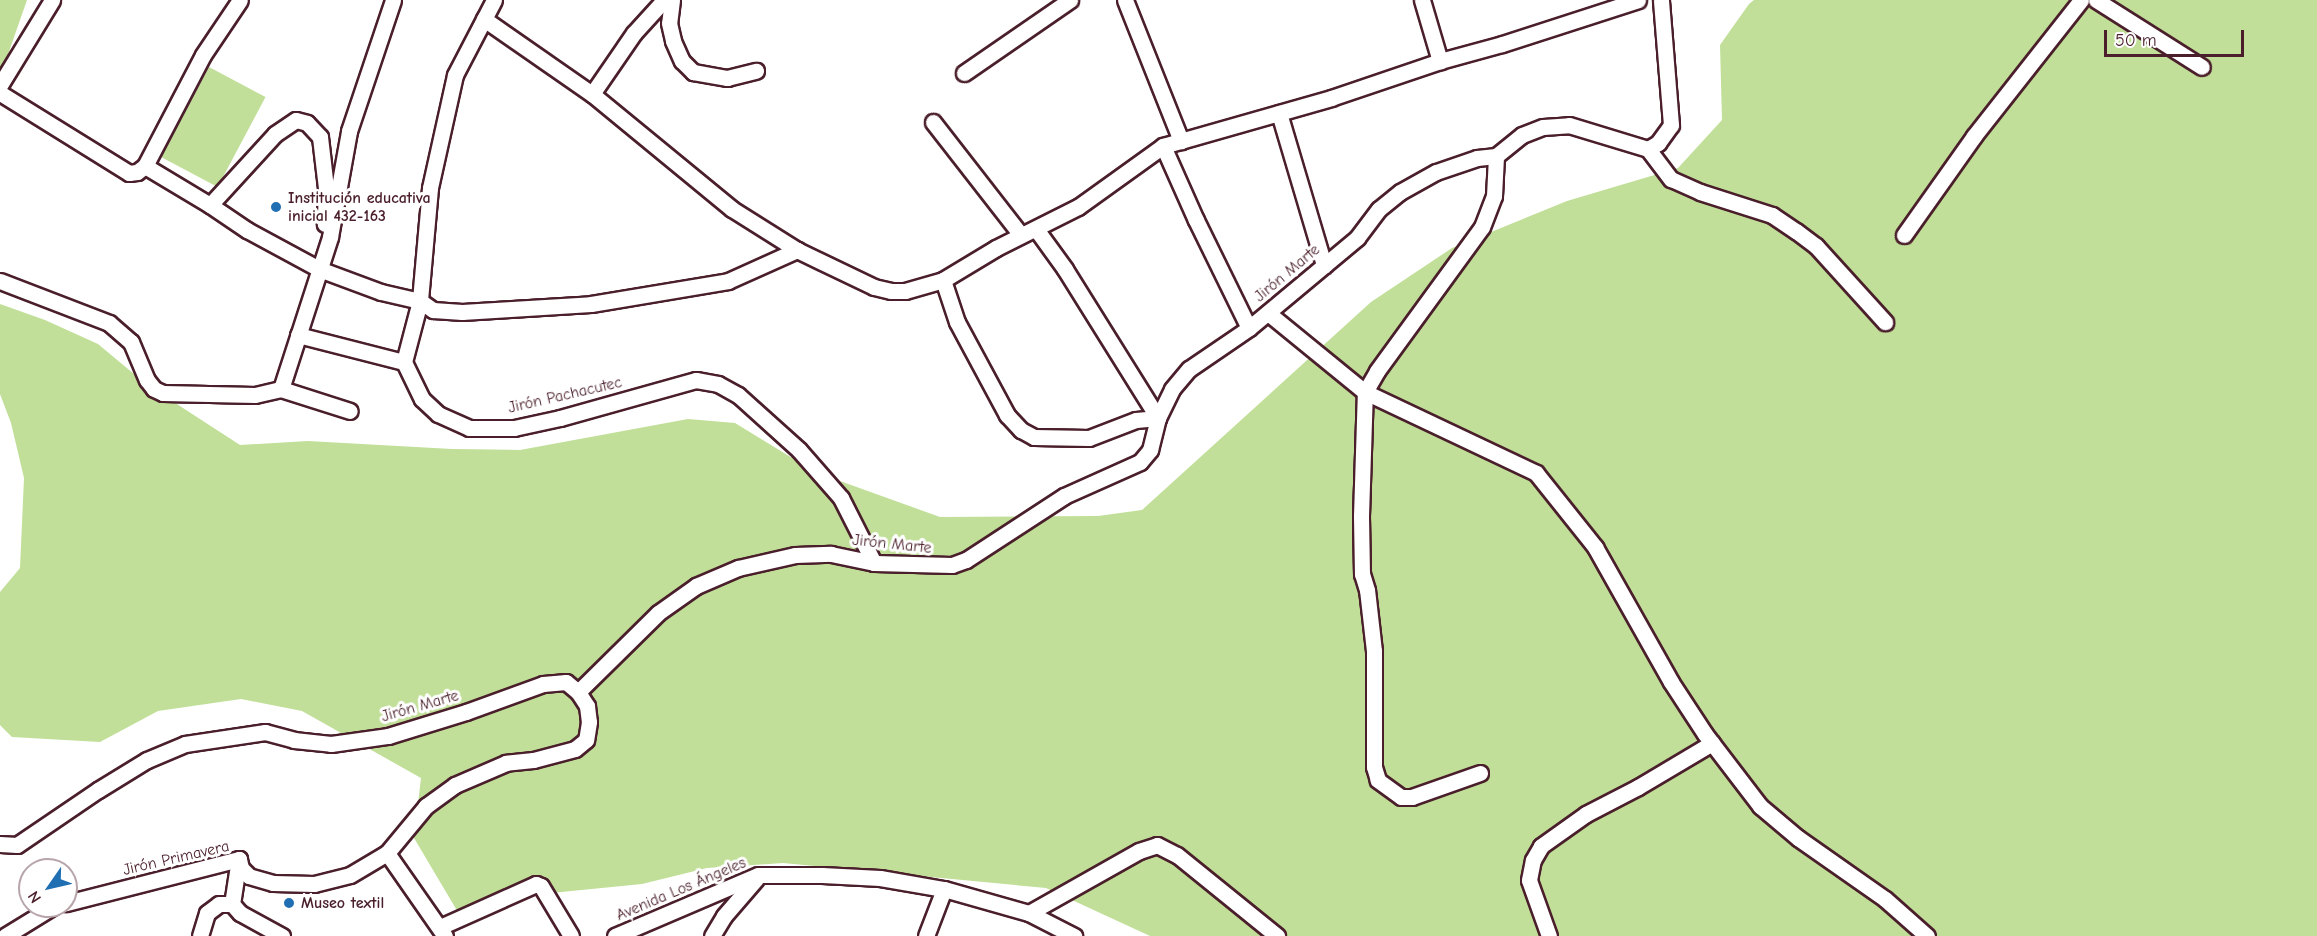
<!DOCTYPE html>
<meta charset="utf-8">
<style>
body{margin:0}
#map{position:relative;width:2317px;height:936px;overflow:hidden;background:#fff;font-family:"Comic Neue",sans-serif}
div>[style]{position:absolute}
.green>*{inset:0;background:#c1df98;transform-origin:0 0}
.roads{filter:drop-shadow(2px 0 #4a1f2b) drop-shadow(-2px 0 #4a1f2b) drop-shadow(0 2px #4a1f2b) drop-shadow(0 -2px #4a1f2b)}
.minor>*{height:15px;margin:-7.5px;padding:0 7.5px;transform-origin:7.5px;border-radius:7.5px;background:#fff}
.dots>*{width:16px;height:16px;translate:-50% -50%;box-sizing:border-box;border:3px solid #fff;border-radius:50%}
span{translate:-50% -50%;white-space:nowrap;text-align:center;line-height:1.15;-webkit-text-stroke:6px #fff;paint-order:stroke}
.poi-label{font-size:16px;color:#4a1f2b;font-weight:700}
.left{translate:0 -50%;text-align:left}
.street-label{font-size:16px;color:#4a1f2b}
.north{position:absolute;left:18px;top:858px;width:60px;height:60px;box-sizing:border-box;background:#fff;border:2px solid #b7a5aa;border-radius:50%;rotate:236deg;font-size:16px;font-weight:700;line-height:24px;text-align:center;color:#4a1f2b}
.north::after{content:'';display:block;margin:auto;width:21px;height:27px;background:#1f6fb2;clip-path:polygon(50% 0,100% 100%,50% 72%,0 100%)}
.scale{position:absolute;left:2104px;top:30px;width:140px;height:27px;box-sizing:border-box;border:3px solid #4a1f2b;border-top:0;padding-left:8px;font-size:18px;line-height:21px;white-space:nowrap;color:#4a1f2b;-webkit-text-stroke:4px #fff;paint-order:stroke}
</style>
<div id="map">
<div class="green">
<div style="clip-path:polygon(0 0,27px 0,5px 63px,0 87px)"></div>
<div style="clip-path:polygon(1754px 0,2317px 0,2317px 936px,1150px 936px,1046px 888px,783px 863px,707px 868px,642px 884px,531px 895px,462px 919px,414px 838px,421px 778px,302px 711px,241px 699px,158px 711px,100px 742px,12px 737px,0 725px,0 592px,20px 568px,24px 478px,11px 423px,0 394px,0 304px,45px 320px,98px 344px,146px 384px,240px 445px,308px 441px,452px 449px,520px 450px,688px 419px,735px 423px,815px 472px,940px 517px,1098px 516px,1142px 510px,1371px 302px,1452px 248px,1567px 201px,1678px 168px,1722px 120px,1720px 45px,1749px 4px)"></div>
<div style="left:209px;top:67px;width:64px;height:102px;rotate:28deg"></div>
</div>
<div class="roads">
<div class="minor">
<div style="left:494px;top:0;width:85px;rotate:117.5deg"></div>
<div style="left:455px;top:75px;width:116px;rotate:102.5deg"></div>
<div style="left:430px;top:188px;width:113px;rotate:95.1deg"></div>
<div style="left:420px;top:301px;width:63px;rotate:104.7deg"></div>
<div style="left:404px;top:362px;width:41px;rotate:64.1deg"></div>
<div style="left:422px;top:399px;width:22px;rotate:43deg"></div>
<div style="left:438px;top:414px;width:34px;rotate:24deg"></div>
<div style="left:469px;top:428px;width:45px"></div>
<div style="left:514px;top:428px;width:47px;rotate:-12.3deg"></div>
<div style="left:560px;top:418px;width:141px;rotate:-15.6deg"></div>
<div style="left:696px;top:380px;width:22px;rotate:10deg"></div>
<div style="left:718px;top:384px;width:23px;rotate:29deg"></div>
<div style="left:738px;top:395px;width:82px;rotate:42deg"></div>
<div style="left:799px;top:450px;width:64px;rotate:48.8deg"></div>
<div style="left:841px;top:498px;width:73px;rotate:63.1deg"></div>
<div style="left:672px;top:0;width:23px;rotate:97deg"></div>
<div style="left:669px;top:23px;width:18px;rotate:77deg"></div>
<div style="left:673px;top:41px;width:22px;rotate:66deg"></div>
<div style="left:682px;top:61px;width:16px;rotate:45deg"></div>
<div style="left:693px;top:72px;width:35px;rotate:10deg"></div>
<div style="left:727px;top:78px;width:30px;rotate:-14deg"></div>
<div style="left:1125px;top:0;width:152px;rotate:68.3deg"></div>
<div style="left:1422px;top:0;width:64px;rotate:73.6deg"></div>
<div style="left:2096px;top:0;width:125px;rotate:32.3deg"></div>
<div style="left:484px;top:19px;width:131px;rotate:34.8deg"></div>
<div style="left:592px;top:94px;width:181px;rotate:39.4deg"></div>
<div style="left:732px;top:209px;width:77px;rotate:32.2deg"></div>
<div style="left:964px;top:73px;width:129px;rotate:-34.6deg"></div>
<div style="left:0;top:85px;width:100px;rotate:-58.5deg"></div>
<div style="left:0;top:93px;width:152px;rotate:31.8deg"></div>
<div style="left:129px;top:173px;width:8px;rotate:-7deg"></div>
<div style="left:137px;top:172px;width:10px;rotate:-37deg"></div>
<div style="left:145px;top:166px;width:125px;rotate:-62.4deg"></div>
<div style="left:203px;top:55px;width:66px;rotate:-56.1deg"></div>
<div style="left:592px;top:94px;width:74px;rotate:-55.5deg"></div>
<div style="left:634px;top:33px;width:45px;rotate:-47.7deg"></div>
<div style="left:1279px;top:113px;width:159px;rotate:73.5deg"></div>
<div style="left:933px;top:122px;width:143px;rotate:52.1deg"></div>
<div style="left:1163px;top:146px;width:81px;rotate:66deg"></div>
<div style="left:1196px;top:220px;width:120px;rotate:63.9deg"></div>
<div style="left:1648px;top:149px;width:38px;rotate:53deg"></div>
<div style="left:1671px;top:179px;width:32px;rotate:24deg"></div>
<div style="left:1700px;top:192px;width:76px;rotate:17.7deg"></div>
<div style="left:1772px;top:215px;width:29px;rotate:34deg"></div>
<div style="left:1796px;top:231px;width:25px;rotate:37deg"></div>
<div style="left:1816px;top:246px;width:103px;rotate:47.8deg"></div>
<div style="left:145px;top:166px;width:76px;rotate:31deg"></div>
<div style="left:210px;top:205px;width:96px;rotate:-47.5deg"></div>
<div style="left:275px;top:134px;width:25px;rotate:-34deg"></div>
<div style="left:296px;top:120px;width:11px;rotate:15deg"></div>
<div style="left:307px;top:123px;width:19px;rotate:47deg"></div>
<div style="left:320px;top:137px;width:51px;rotate:83.3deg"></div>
<div style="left:326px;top:188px;width:36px;rotate:92deg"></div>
<div style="left:210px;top:205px;width:45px;rotate:34deg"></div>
<div style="left:247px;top:230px;width:82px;rotate:28.4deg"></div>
<div style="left:319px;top:269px;width:66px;rotate:20.4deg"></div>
<div style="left:381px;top:292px;width:40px;rotate:13deg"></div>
<div style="left:420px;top:301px;width:16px;rotate:35deg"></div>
<div style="left:433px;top:310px;width:29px;rotate:4deg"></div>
<div style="left:462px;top:312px;width:129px;rotate:-3.5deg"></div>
<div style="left:591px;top:304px;width:139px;rotate:-9.5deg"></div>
<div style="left:728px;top:281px;width:76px;rotate:-24.2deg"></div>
<div style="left:797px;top:250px;width:85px;rotate:25.7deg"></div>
<div style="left:874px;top:287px;width:17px;rotate:13deg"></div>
<div style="left:891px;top:291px;width:14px"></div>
<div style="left:905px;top:291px;width:40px;rotate:-16deg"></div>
<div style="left:943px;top:280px;width:62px;rotate:-31.1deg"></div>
<div style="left:996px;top:248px;width:92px;rotate:-26.6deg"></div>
<div style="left:1078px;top:207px;width:105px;rotate:-35.7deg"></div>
<div style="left:1163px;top:146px;width:175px;rotate:-15.9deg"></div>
<div style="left:1331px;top:98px;width:115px;rotate:-18.7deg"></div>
<div style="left:1440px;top:61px;width:64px;rotate:-15.3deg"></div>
<div style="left:1502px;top:44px;width:143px;rotate:-17.9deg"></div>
<div style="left:1904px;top:235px;width:121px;rotate:-54.7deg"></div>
<div style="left:1974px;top:136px;width:173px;rotate:-51.8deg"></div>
<div style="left:943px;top:280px;width:44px;rotate:71.6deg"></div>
<div style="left:957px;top:322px;width:106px;rotate:61.7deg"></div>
<div style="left:1007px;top:415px;width:21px;rotate:47deg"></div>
<div style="left:1021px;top:430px;width:15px;rotate:28deg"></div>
<div style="left:1034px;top:437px;width:55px;rotate:1deg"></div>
<div style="left:1089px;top:438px;width:50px;rotate:-21deg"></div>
<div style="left:1136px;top:420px;width:22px;rotate:-5deg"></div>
<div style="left:1158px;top:418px;width:176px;rotate:-122deg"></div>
<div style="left:1065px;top:269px;width:49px;rotate:-125.9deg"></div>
<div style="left:0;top:281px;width:117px;rotate:21.1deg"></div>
<div style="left:109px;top:323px;width:29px;rotate:41deg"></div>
<div style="left:131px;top:342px;width:41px;rotate:67.2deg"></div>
<div style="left:147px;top:380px;width:11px;rotate:52deg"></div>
<div style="left:154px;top:389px;width:10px;rotate:24deg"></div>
<div style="left:163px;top:393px;width:92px;rotate:1.2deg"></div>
<div style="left:255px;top:395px;width:27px;rotate:-13deg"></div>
<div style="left:281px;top:389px;width:72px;rotate:17.7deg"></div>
<div style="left:1268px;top:313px;width:125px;rotate:39.2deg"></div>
<div style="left:1365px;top:392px;width:189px;rotate:25.3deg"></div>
<div style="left:1536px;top:473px;width:95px;rotate:51.4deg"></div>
<div style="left:1595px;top:547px;width:155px;rotate:60.6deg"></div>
<div style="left:1671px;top:682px;width:62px;rotate:56.8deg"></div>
<div style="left:1705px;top:734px;width:91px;rotate:52.6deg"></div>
<div style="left:1760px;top:806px;width:50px;rotate:40.1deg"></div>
<div style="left:1798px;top:838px;width:106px;rotate:35deg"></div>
<div style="left:1885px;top:899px;width:56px;rotate:41.4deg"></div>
<div style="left:298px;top:335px;width:109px;rotate:14.3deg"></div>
<div style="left:281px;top:389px;width:160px;rotate:-72.1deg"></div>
<div style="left:330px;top:237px;width:108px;rotate:-79.8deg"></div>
<div style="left:349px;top:131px;width:138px;rotate:-71.4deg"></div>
<div style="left:578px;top:692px;width:112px;rotate:-44.6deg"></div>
<div style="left:658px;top:613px;width:47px;rotate:-35.4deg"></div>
<div style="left:696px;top:586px;width:46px;rotate:-23.2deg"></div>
<div style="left:738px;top:568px;width:58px;rotate:-12.8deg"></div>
<div style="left:795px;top:555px;width:36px;rotate:-2deg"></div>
<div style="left:831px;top:554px;width:44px;rotate:11.8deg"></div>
<div style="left:874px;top:563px;width:78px;rotate:1.5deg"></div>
<div style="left:952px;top:565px;width:15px;rotate:-20deg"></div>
<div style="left:966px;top:560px;width:117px;rotate:-33.1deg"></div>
<div style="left:1064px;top:496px;width:83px;rotate:-24.1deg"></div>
<div style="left:1140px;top:462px;width:16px;rotate:-50deg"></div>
<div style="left:1150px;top:450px;width:33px;rotate:-76deg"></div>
<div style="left:1158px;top:418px;width:32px;rotate:-64deg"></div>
<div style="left:1172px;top:389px;width:26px;rotate:-50deg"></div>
<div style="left:1189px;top:369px;width:73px;rotate:-34.3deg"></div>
<div style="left:1249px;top:328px;width:141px;rotate:-39.8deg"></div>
<div style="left:1357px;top:238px;width:36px;rotate:-53deg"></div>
<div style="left:1379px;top:209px;width:27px;rotate:-39deg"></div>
<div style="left:1400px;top:192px;width:41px;rotate:-29.1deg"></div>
<div style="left:1436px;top:172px;width:43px;rotate:-18.9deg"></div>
<div style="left:1477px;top:158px;width:19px;rotate:-6deg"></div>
<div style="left:1496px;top:156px;width:33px;rotate:-39deg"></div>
<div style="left:1522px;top:135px;width:22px;rotate:-21deg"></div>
<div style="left:1543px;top:127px;width:26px;rotate:-4deg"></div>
<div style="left:1569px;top:125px;width:83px;rotate:16.9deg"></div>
<div style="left:1648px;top:149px;width:12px;rotate:-31deg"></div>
<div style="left:1658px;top:143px;width:22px;rotate:-54deg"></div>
<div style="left:1671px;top:125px;width:125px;rotate:-94.6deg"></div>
<div style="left:1480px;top:773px;width:72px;rotate:160.6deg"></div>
<div style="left:1412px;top:797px;width:11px;rotate:180deg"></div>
<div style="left:1401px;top:797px;width:29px;rotate:-144deg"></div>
<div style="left:1378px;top:780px;width:14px;rotate:-107deg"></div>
<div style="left:1374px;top:767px;width:116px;rotate:-90deg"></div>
<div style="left:1374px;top:651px;width:61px;rotate:-96.5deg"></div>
<div style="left:1367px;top:590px;width:17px;rotate:-107deg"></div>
<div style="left:1362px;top:574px;width:58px;rotate:-91deg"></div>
<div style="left:1361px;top:516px;width:124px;rotate:-88.2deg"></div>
<div style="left:1365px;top:392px;width:24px;rotate:-60deg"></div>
<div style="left:1377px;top:371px;width:178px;rotate:-53.9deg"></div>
<div style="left:1482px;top:227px;width:33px;rotate:-69deg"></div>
<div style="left:1494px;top:196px;width:40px;rotate:-87.1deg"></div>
<div style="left:0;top:844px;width:17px;rotate:3deg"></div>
<div style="left:17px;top:845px;width:98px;rotate:-34.2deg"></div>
<div style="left:98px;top:790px;width:57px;rotate:-31.5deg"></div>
<div style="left:147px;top:760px;width:41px;rotate:-22.8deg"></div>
<div style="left:185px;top:744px;width:81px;rotate:-8.5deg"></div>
<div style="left:265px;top:732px;width:30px;rotate:15deg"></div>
<div style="left:294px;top:740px;width:37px;rotate:6deg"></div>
<div style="left:331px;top:744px;width:58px;rotate:-8deg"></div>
<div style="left:388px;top:736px;width:82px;rotate:-17.1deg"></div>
<div style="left:466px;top:712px;width:82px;rotate:-20deg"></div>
<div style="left:543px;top:684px;width:23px;rotate:-5deg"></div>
<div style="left:566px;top:682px;width:16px;rotate:40deg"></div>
<div style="left:578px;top:692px;width:17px;rotate:57deg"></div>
<div style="left:587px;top:706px;width:16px;rotate:83deg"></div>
<div style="left:589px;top:722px;width:18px;rotate:99deg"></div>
<div style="left:586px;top:740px;width:14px;rotate:141deg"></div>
<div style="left:575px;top:749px;width:43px;rotate:165.3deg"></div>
<div style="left:533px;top:760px;width:27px;rotate:174deg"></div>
<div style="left:506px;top:763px;width:56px;rotate:156.7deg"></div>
<div style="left:455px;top:785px;width:36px;rotate:144deg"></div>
<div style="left:426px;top:806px;width:61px;rotate:129.7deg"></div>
<div style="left:387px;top:853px;width:43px;rotate:149.3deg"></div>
<div style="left:350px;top:875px;width:37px;rotate:166deg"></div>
<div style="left:314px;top:884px;width:41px;rotate:-178.6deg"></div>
<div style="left:273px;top:883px;width:25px;rotate:-164deg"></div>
<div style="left:249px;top:876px;width:11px;rotate:-135deg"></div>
<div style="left:241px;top:868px;width:9px;rotate:-103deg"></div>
<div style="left:239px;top:859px;width:179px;rotate:165.7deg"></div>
<div style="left:387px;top:853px;width:101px;rotate:55.1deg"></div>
<div style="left:239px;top:859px;width:46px;rotate:98.8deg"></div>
<div style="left:232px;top:904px;width:12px;rotate:48deg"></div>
<div style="left:240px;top:913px;width:48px;rotate:28.7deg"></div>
<div style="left:1029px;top:913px;width:126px;rotate:-29.4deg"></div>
<div style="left:1139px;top:851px;width:19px;rotate:-18deg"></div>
<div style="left:1157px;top:845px;width:22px;rotate:27deg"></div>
<div style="left:1177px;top:855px;width:129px;rotate:39deg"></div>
<div style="left:440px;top:927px;width:105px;rotate:-24.1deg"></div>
<div style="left:536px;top:884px;width:5px;rotate:22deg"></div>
<div style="left:541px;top:886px;width:58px;rotate:59deg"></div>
<div style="left:5px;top:936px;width:57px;rotate:-31.5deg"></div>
<div style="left:200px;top:936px;width:24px;rotate:-73deg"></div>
<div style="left:207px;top:913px;width:15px;rotate:-37deg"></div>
<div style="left:219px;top:904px;width:13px"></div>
<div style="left:615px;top:936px;width:155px;rotate:-23.1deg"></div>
<div style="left:758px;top:875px;width:64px"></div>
<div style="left:822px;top:875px;width:58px;rotate:3deg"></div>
<div style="left:880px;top:878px;width:65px;rotate:9.8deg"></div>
<div style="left:944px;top:889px;width:88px;rotate:15.8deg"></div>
<div style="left:1029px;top:913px;width:51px;rotate:27.1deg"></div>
<div style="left:712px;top:936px;width:23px;rotate:-59deg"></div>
<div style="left:724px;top:916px;width:49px;rotate:-49.1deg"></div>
<div style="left:926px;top:936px;width:50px;rotate:-69deg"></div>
<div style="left:1549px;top:936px;width:59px;rotate:-109.7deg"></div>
<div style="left:1529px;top:880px;width:20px;rotate:-79deg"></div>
<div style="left:1533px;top:860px;width:16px;rotate:-60deg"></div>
<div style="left:1541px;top:846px;width:55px;rotate:-35.4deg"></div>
<div style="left:1586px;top:814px;width:59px;rotate:-27.4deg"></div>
<div style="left:1638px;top:787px;width:86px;rotate:-30.7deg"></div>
</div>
</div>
<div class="dots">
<div style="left:276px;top:207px;background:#1f6fb2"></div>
<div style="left:289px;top:903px;background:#1f6fb2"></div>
</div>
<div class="poi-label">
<span class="left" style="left:288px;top:207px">Institución educativa<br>inicial 432-163</span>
<span class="left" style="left:301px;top:903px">Museo textil</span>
</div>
<div class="street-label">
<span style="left:1287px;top:273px;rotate:-40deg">Jirón Marte</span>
<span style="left:565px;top:395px;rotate:-13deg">Jirón Pachacutec</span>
<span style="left:892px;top:544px;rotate:6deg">Jirón Marte</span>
<span style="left:420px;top:706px;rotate:-16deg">Jirón Marte</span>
<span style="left:176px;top:858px;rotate:-13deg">Jirón Primavera</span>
<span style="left:681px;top:889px;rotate:-23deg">Avenida Los Ángeles</span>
</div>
<div class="north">N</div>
<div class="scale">50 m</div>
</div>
